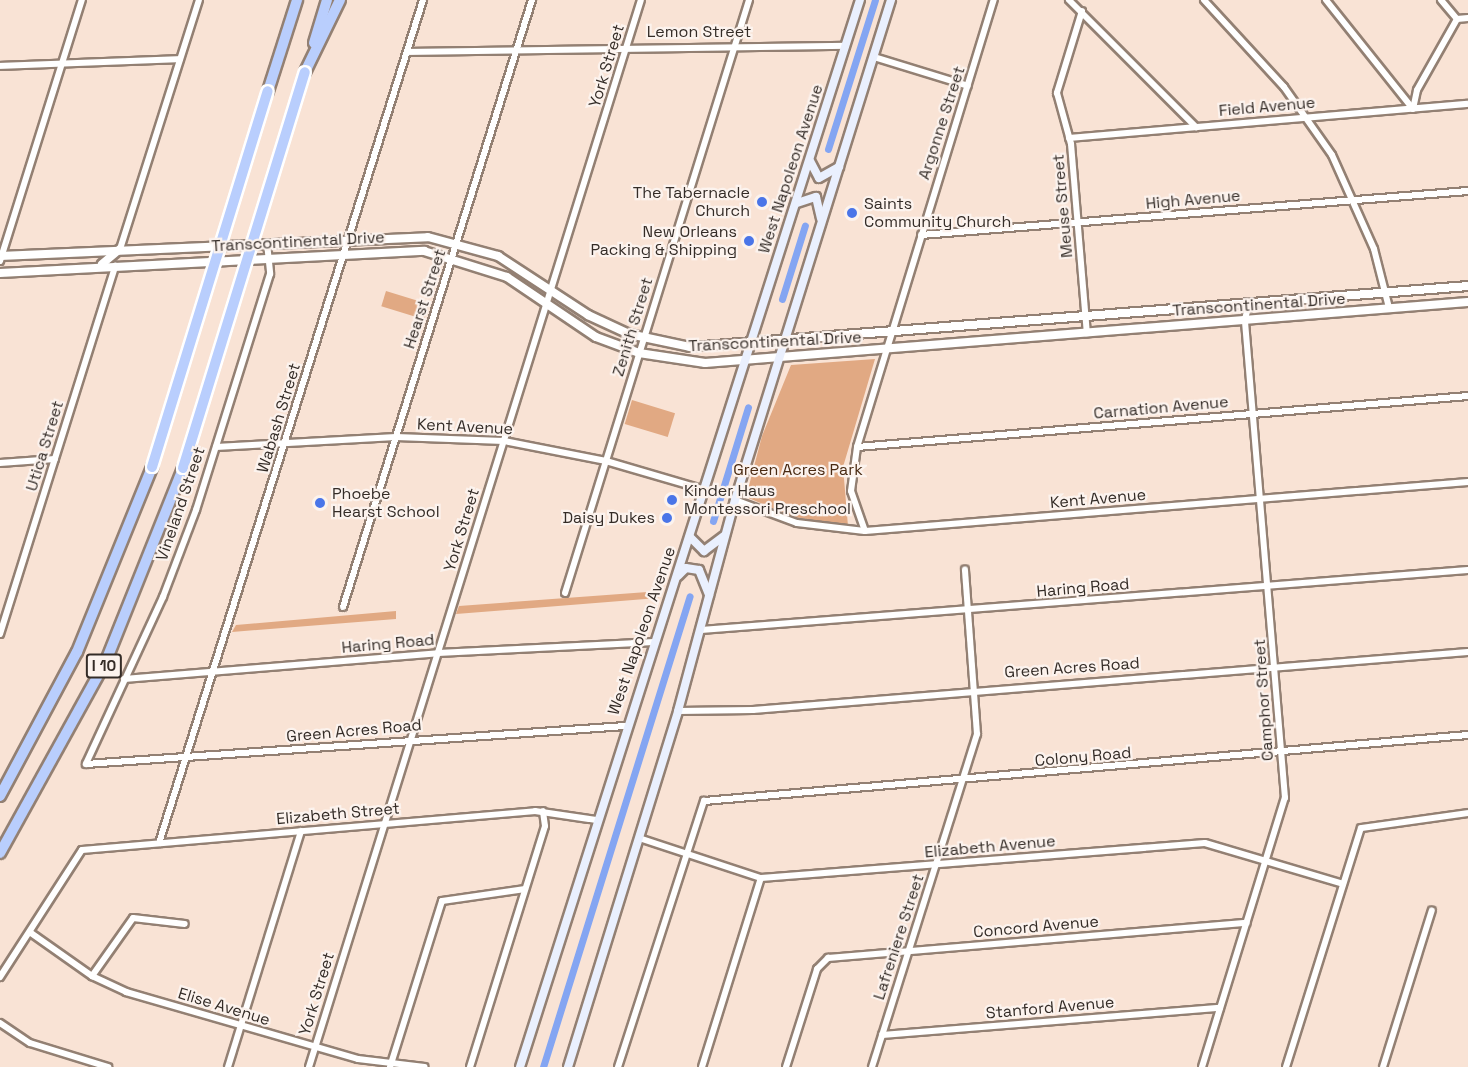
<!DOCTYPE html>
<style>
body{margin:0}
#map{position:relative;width:1468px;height:1067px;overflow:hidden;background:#f9e3d5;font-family:"Space Grotesk",sans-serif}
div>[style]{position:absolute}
.green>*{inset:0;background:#e1a983;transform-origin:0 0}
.canal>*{height:7px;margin:-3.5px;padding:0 3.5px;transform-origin:3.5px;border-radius:3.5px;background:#84a5f2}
.roads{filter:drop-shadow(2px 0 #938073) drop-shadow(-2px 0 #938073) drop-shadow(0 2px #938073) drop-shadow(0 -2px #938073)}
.minor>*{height:6px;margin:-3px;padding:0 3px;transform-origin:3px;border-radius:3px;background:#fff}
.tertiary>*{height:8px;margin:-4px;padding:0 4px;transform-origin:4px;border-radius:4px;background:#fff}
.secondary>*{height:8px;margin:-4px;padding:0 4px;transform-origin:4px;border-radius:4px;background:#eaf0fe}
.motorway>*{height:10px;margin:-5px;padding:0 5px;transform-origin:5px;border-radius:5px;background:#b9cefd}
.bridges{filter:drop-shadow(2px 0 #fff) drop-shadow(-2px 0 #fff) drop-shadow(0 2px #fff) drop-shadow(0 -2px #fff)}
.motorway-bridge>*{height:10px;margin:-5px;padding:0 5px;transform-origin:5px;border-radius:5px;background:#b9cefd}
.dots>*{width:16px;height:16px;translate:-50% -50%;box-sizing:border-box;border:3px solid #fcf3ee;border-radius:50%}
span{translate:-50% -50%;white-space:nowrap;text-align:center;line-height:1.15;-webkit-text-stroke:4.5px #fcf3ee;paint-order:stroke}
.shield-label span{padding:2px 4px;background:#fcf3ee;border:2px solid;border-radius:4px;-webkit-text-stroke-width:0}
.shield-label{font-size:15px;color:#342c27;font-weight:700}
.street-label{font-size:16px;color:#342c27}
.poi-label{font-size:16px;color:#342c27}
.right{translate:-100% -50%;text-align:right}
.left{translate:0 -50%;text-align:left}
.park-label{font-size:16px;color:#492a12}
</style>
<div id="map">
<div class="green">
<div style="left:386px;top:291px;width:45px;height:16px;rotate:17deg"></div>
<div style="clip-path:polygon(875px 359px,843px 467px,848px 526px,794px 517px,746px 497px,762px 436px,791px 365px)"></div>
<div style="left:632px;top:400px;width:45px;height:25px;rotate:17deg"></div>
<div style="clip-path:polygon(661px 591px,658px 598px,456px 614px,459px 606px)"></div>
<div style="clip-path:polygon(396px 611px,396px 619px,232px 632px,236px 625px)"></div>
</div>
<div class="canal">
<div style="left:828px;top:149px;width:156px;rotate:-72.5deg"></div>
<div style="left:782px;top:299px;width:77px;rotate:-72.7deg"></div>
<div style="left:713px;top:521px;width:119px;rotate:-72.9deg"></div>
<div style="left:543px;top:1067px;width:493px;rotate:-72.7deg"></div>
</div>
<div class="roads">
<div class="minor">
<div style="left:1069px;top:0;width:180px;rotate:45deg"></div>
<div style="left:1204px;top:0;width:118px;rotate:47.4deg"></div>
<div style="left:1284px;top:87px;width:83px;rotate:54.8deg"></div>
<div style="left:1332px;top:155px;width:103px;rotate:65.9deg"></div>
<div style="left:1374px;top:249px;width:61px;rotate:75.7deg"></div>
<div style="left:1326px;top:0;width:139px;rotate:51.4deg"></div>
<div style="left:1441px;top:0;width:25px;rotate:50deg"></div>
<div style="left:1082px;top:11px;width:86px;rotate:107deg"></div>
<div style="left:1057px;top:93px;width:53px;rotate:74.6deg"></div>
<div style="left:1071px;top:144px;width:190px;rotate:85.2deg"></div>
<div style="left:1457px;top:19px;width:11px;rotate:-5deg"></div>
<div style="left:408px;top:52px;width:438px;rotate:-0.8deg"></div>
<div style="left:874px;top:57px;width:98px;rotate:17.1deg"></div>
<div style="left:0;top:66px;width:180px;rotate:-2.2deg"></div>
<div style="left:1413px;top:109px;width:19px;rotate:-78deg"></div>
<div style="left:1417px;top:90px;width:81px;rotate:-60.6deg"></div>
<div style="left:1069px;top:138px;width:400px;rotate:-4.9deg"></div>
<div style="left:921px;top:235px;width:549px;rotate:-4.6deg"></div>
<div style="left:267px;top:243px;width:31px;rotate:84deg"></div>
<div style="left:270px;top:274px;width:247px;rotate:107.4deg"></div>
<div style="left:196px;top:510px;width:93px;rotate:110.8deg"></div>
<div style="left:163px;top:597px;width:184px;rotate:114.8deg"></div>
<div style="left:86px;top:764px;width:541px;rotate:-4.03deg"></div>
<div style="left:120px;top:249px;width:261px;rotate:-72.4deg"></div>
<div style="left:0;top:261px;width:274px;rotate:-72.6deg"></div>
<div style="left:216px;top:447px;width:180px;rotate:-3.2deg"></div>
<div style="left:396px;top:437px;width:108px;rotate:2.1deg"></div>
<div style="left:504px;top:441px;width:104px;rotate:11.1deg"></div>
<div style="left:606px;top:461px;width:103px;rotate:16.3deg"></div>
<div style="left:857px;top:447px;width:613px;rotate:-4.77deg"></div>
<div style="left:0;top:463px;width:55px;rotate:-4.2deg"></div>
<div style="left:735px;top:500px;width:66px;rotate:20.4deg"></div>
<div style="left:797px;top:523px;width:68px;rotate:6.7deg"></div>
<div style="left:865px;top:531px;width:605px;rotate:-4.65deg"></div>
<div style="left:865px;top:531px;width:42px;rotate:-109.3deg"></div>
<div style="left:851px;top:491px;width:44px;rotate:-82.2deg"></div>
<div style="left:857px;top:447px;width:468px;rotate:-73deg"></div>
<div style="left:565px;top:593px;width:621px;rotate:-72.76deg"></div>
<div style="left:343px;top:607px;width:636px;rotate:-72.71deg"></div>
<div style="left:701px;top:630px;width:769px;rotate:-4.47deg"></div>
<div style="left:0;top:634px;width:386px;rotate:-72.6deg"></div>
<div style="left:124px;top:679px;width:315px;rotate:-4.7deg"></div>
<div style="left:438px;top:653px;width:216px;rotate:-2.9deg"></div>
<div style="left:678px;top:711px;width:75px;rotate:-0.8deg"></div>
<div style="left:753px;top:710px;width:717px;rotate:-4.64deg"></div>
<div style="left:639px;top:838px;width:128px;rotate:18.2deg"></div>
<div style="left:761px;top:878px;width:445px;rotate:-4.5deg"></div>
<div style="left:1205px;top:843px;width:144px;rotate:16.5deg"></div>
<div style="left:159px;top:843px;width:883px;rotate:-72.61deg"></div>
<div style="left:31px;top:933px;width:75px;rotate:35.2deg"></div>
<div style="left:92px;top:976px;width:38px;rotate:25deg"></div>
<div style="left:126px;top:992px;width:241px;rotate:16.1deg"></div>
<div style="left:358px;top:1059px;width:67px;rotate:6.8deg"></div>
<div style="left:92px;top:976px;width:71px;rotate:-54.7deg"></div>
<div style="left:133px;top:918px;width:52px;rotate:6.6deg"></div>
<div style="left:0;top:977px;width:151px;rotate:-57.2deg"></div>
<div style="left:82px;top:850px;width:455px;rotate:-4.9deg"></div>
<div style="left:535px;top:811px;width:62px;rotate:8.4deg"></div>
<div style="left:0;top:1023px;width:36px;rotate:34deg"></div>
<div style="left:30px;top:1043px;width:82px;rotate:17.1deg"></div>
<div style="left:882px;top:1035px;width:339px;rotate:-4.6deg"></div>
<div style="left:228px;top:1067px;width:247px;rotate:-72.8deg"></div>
<div style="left:309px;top:1067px;width:1117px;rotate:-72.72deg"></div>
<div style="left:390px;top:1067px;width:174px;rotate:-72.6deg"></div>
<div style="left:442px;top:901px;width:84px;rotate:-8.2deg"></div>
<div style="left:470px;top:1067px;width:252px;rotate:-72.7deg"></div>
<div style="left:545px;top:826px;width:15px;rotate:-98deg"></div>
<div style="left:618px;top:1067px;width:280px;rotate:-72.1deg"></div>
<div style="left:704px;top:801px;width:767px;rotate:-4.94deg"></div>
<div style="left:702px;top:1067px;width:198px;rotate:-72.7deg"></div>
<div style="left:786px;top:1067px;width:103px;rotate:-72.4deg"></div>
<div style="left:817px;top:969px;width:16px;rotate:-45deg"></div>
<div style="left:828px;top:958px;width:420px;rotate:-4.8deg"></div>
<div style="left:872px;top:1067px;width:349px;rotate:-72.5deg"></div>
<div style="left:977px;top:734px;width:165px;rotate:-94.2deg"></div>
<div style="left:1202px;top:1067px;width:282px;rotate:-72.9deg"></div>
<div style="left:1285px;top:798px;width:481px;rotate:-94.8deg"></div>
<div style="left:1245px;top:319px;width:16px;rotate:-75deg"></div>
<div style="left:1286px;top:1067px;width:250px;rotate:-72.6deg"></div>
<div style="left:1361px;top:828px;width:108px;rotate:-8deg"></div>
<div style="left:1383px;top:1067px;width:164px;rotate:-72.7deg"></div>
</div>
<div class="tertiary">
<div style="left:0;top:256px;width:428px;rotate:-2.5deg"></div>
<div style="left:428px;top:237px;width:73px;rotate:15.2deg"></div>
<div style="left:498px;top:256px;width:108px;rotate:33.2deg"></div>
<div style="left:588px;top:315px;width:45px;rotate:24.9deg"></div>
<div style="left:629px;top:334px;width:62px;rotate:12deg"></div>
<div style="left:690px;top:347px;width:780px;rotate:-4.48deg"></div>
<div style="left:102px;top:264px;width:23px;rotate:-40deg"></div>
<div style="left:0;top:273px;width:425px;rotate:-3deg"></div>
<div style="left:424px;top:251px;width:87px;rotate:17.4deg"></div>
<div style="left:507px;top:277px;width:107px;rotate:34deg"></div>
<div style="left:596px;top:337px;width:46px;rotate:20.4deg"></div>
<div style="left:639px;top:353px;width:67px;rotate:8.6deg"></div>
<div style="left:705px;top:363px;width:765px;rotate:-4.57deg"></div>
</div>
<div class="secondary">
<div style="left:810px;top:161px;width:19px;rotate:62deg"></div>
<div style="left:819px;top:178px;width:23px;rotate:-29deg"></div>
<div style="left:797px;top:203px;width:20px;rotate:-18deg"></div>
<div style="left:816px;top:197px;width:22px;rotate:77deg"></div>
<div style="left:690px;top:537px;width:20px;rotate:45deg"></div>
<div style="left:704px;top:551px;width:25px;rotate:-37deg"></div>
<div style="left:678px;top:576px;width:11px;rotate:-45deg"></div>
<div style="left:686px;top:568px;width:13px;rotate:9deg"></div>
<div style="left:699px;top:570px;width:27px;rotate:68deg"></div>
<div style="left:520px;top:1067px;width:1120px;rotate:-72.33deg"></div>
<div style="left:568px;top:1067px;width:373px;rotate:-72.8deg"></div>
<div style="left:678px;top:711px;width:219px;rotate:-74.9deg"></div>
<div style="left:735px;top:500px;width:524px;rotate:-72.67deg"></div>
</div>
<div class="motorway">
<div style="left:314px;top:43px;width:45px;rotate:-73.2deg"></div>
<div style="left:305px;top:72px;width:80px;rotate:-64.1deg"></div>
<div style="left:268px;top:91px;width:96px;rotate:-72.3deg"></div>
<div style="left:0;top:796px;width:163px;rotate:-61.9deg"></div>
<div style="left:77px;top:652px;width:200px;rotate:-67.9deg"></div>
<div style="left:0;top:853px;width:219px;rotate:-61.1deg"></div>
<div style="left:106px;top:661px;width:208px;rotate:-68.2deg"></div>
</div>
</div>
<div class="bridges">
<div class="motorway-bridge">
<div style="left:152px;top:467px;width:393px;rotate:-72.9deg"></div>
<div style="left:183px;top:468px;width:414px;rotate:-72.9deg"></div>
</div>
</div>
<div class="dots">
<div style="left:762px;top:202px;background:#4a75e8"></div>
<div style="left:852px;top:213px;background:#4a75e8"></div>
<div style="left:749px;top:241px;background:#4a75e8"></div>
<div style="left:672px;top:500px;background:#4a75e8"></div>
<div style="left:320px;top:503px;background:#4a75e8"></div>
<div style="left:667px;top:518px;background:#4a75e8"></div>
</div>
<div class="shield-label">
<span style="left:104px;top:666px">I 10</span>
</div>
<div class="street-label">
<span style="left:699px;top:32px">Lemon Street</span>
<span style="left:607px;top:66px;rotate:-73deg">York Street</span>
<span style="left:1267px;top:107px;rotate:-5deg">Field Avenue</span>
<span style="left:942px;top:123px;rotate:-72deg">Argonne Street</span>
<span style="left:791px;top:169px;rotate:-72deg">West Napoleon Avenue</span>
<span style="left:1193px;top:200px;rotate:-5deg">High Avenue</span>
<span style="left:1063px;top:206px;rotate:-95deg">Meuse Street</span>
<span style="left:298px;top:242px;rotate:-3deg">Transcontinental Drive</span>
<span style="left:425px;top:299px;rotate:-72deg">Hearst Street</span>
<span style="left:1259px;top:305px;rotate:-4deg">Transcontinental Drive</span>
<span style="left:633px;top:327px;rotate:-73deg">Zenith Street</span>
<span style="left:775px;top:342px;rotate:-3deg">Transcontinental Drive</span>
<span style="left:1161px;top:408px;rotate:-5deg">Carnation Avenue</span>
<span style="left:279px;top:418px;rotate:-73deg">Wabash Street</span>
<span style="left:465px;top:427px;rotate:3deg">Kent Avenue</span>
<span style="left:45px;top:446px;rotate:-73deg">Utica Street</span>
<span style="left:1098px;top:499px;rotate:-5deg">Kent Avenue</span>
<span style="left:181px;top:504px;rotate:-71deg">Vineland Street</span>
<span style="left:462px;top:530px;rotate:-73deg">York Street</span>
<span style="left:1083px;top:588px;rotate:-5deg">Haring Road</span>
<span style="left:642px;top:631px;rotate:-71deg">West Napoleon Avenue</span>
<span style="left:388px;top:644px;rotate:-5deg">Haring Road</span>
<span style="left:1072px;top:668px;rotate:-4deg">Green Acres Road</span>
<span style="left:1264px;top:700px;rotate:-94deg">Camphor Street</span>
<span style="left:354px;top:731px;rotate:-5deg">Green Acres Road</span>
<span style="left:1083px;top:757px;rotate:-5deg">Colony Road</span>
<span style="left:338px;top:814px;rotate:-5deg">Elizabeth Street</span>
<span style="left:990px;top:847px;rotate:-5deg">Elizabeth Avenue</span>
<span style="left:1036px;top:927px;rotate:-5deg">Concord Avenue</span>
<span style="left:899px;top:937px;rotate:-72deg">Lafreniere Street</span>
<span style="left:317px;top:994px;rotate:-73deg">York Street</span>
<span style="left:224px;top:1007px;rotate:17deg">Elise Avenue</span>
<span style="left:1050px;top:1008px;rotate:-5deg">Stanford Avenue</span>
</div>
<div class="poi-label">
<span class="right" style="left:750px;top:202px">The Tabernacle<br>Church</span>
<span class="left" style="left:864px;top:213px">Saints<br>Community Church</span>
<span class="right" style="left:737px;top:241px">New Orleans<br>Packing &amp; Shipping</span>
<span class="left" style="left:684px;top:500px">Kinder Haus<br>Montessori Preschool</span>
<span class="left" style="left:332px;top:503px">Phoebe<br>Hearst School</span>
<span class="right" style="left:655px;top:518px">Daisy Dukes</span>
</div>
<div class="park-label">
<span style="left:798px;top:470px">Green Acres Park</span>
</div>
</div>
